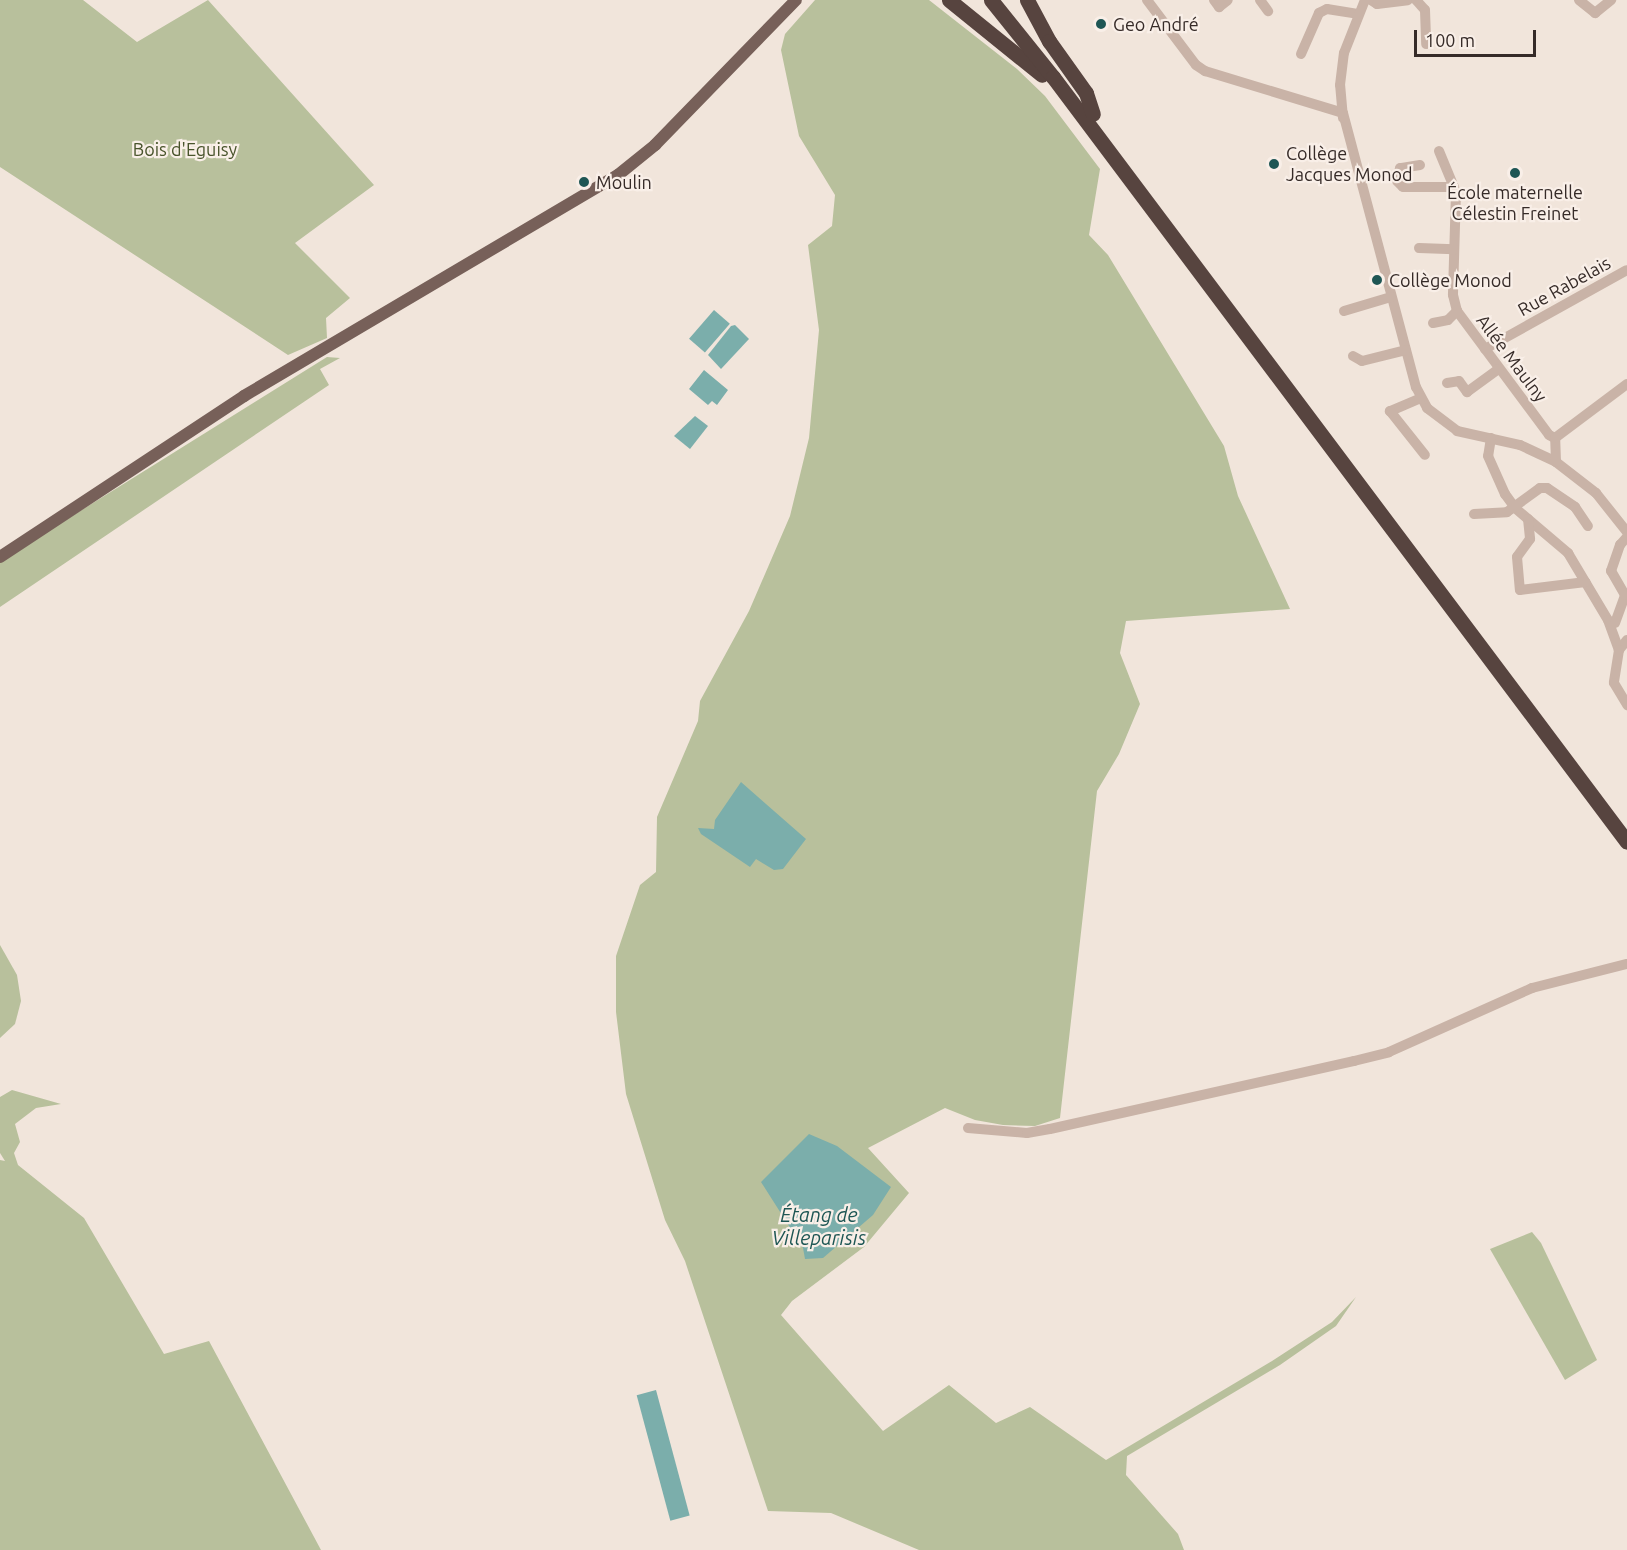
<!DOCTYPE html>
<meta charset="utf-8">
<style>
body{margin:0}
#map{position:relative;width:1627px;height:1550px;overflow:hidden;background:#f1e5db;font-family:Ubuntu,sans-serif}
div>[style]{position:absolute}
.green>*{inset:0;background:#b8c09c}
.water>*{inset:0;background:#7baeab;transform-origin:0 0}
.minor>*{height:10px;margin:-5px;padding:0 5px;transform-origin:5px;border-radius:5px;background:#c9b3a7}
.major>*{height:12px;margin:-6px;padding:0 6px;transform-origin:6px;border-radius:6px;background:#776059}
.highway>*{height:15px;margin:-7.5px;padding:0 7.5px;transform-origin:7.5px;border-radius:7.5px;background:#57443f}
.dots>*{width:16px;height:16px;translate:-50% -50%;box-sizing:border-box;border:3px solid #f9efe8;border-radius:50%}
span{translate:-50% -50%;white-space:nowrap;text-align:center;line-height:1.15;-webkit-text-stroke:4.5px #f9efe8;paint-order:stroke}
.poi-label{font-size:18px;color:#362b28}
.left{translate:0 -50%;text-align:left}
.park-label{font-size:18px;color:#49542c}
.street-label{font-size:18px;color:#362b28}
.water-label{font-size:20px;color:#1e5654;font-style:italic}
.scale{position:absolute;left:1414px;top:30px;width:122px;height:27px;box-sizing:border-box;border:3px solid #362b28;border-top:0;padding-left:8px;font-size:18px;line-height:21px;white-space:nowrap;color:#362b28;-webkit-text-stroke:4px #f9efe8;paint-order:stroke}
</style>
<div id="map">
<div class="green">
<div style="clip-path:polygon(0 0,83px 0,137px 42px,208px 0,374px 185px,295px 243px,350px 298px,326px 318px,327px 338px,288px 355px,0 167px)"></div>
<div style="clip-path:polygon(815px 0,929px 0,1017px 69px,1045px 96px,1100px 169px,1089px 235px,1108px 255px,1224px 446px,1238px 496px,1290px 609px,1126px 621px,1120px 653px,1140px 704px,1119px 754px,1097px 791px,1060px 1118px,1035px 1126px,1003px 1125px,975px 1120px,945px 1108px,868px 1148px,909px 1193px,864px 1247px,792px 1301px,781px 1315px,883px 1431px,949px 1385px,996px 1423px,1030px 1407px,1106px 1460px,1272px 1361px,1332px 1322px,1356px 1297px,1336px 1326px,1280px 1365px,1127px 1456px,1126px 1475px,1178px 1534px,1184px 1550px,919px 1550px,831px 1513px,768px 1511px,685px 1261px,665px 1220px,626px 1094px,616px 1012px,616px 956px,640px 885px,656px 872px,657px 817px,698px 721px,700px 701px,749px 611px,790px 516px,809px 438px,819px 330px,808px 245px,832px 226px,835px 195px,799px 136px,781px 50px,785px 34px)"></div>
<div style="clip-path:polygon(327px 357px,340px 358px,320px 369px,329px 385px,0 607px,0 561px)"></div>
<div style="clip-path:polygon(0 945px,17px 975px,21px 1001px,15px 1024px,0 1038px)"></div>
<div style="clip-path:polygon(12px 1090px,61px 1104px,36px 1108px,15px 1124px,20px 1142px,14px 1153px,18px 1165px,84px 1218px,164px 1354px,209px 1341px,321px 1550px,0 1550px,0 1160px,5px 1161px,0 1153px,0 1097px)"></div>
<div style="clip-path:polygon(1532px 1232px,1541px 1243px,1597px 1360px,1565px 1380px,1490px 1249px)"></div>
</div>
<div class="water">
<div style="left:714px;top:310px;width:21px;height:38px;rotate:41deg"></div>
<div style="clip-path:polygon(735px 325px,749px 339px,721px 369px,708px 355px,731px 326px)"></div>
<div style="clip-path:polygon(704px 370px,728px 390px,717px 405px,712px 401px,708px 405px,689px 389px)"></div>
<div style="clip-path:polygon(695px 416px,708px 426px,690px 449px,674px 436px)"></div>
<div style="clip-path:polygon(741px 782px,806px 839px,783px 869px,774px 870px,756px 859px,750px 867px,701px 834px,698px 828px,714px 829px,715px 820px)"></div>
<div style="clip-path:polygon(809px 1134px,837px 1146px,891px 1187px,873px 1215px,823px 1258px,805px 1259px,803px 1248px,761px 1182px)"></div>
<div style="left:656px;top:1390px;width:130px;height:20px;rotate:75deg"></div>
</div>
<div class="minor">
<div style="left:1147px;top:0;width:81px;rotate:53deg"></div>
<div style="left:1196px;top:65px;width:11px;rotate:34deg"></div>
<div style="left:1205px;top:71px;width:144px;rotate:16.9deg"></div>
<div style="left:1214px;top:0;width:9px;rotate:54deg"></div>
<div style="left:1219px;top:7px;width:11px;rotate:-38deg"></div>
<div style="left:1260px;top:0;width:14px;rotate:54deg"></div>
<div style="left:1371px;top:0;width:7px;rotate:34deg"></div>
<div style="left:1377px;top:4px;width:31px;rotate:-7deg"></div>
<div style="left:1416px;top:0;width:13px;rotate:48deg"></div>
<div style="left:1425px;top:10px;width:34px;rotate:88deg"></div>
<div style="left:1579px;top:0;width:21px;rotate:39deg"></div>
<div style="left:1595px;top:13px;width:21px;rotate:-39deg"></div>
<div style="left:1301px;top:54px;width:45px;rotate:-66.3deg"></div>
<div style="left:1319px;top:13px;width:9px;rotate:-27deg"></div>
<div style="left:1327px;top:9px;width:31px;rotate:9deg"></div>
<div style="left:1343px;top:113px;width:284px;rotate:75.1deg"></div>
<div style="left:1416px;top:387px;width:24px;rotate:62deg"></div>
<div style="left:1427px;top:408px;width:38px;rotate:37deg"></div>
<div style="left:1457px;top:431px;width:65px;rotate:12.5deg"></div>
<div style="left:1520px;top:445px;width:40px;rotate:25deg"></div>
<div style="left:1556px;top:462px;width:51px;rotate:37.8deg"></div>
<div style="left:1596px;top:493px;width:50px;rotate:51.5deg"></div>
<div style="left:1343px;top:118px;width:33px;rotate:-95deg"></div>
<div style="left:1340px;top:85px;width:32px;rotate:-83deg"></div>
<div style="left:1344px;top:53px;width:57px;rotate:-68.4deg"></div>
<div style="left:1439px;top:151px;width:44px;rotate:67.5deg"></div>
<div style="left:1456px;top:192px;width:103px;rotate:91.7deg"></div>
<div style="left:1453px;top:295px;width:16px;rotate:76deg"></div>
<div style="left:1457px;top:311px;width:154px;rotate:53.4deg"></div>
<div style="left:1549px;top:435px;width:7px;rotate:27deg"></div>
<div style="left:1420px;top:165px;width:20px;rotate:171deg"></div>
<div style="left:1400px;top:168px;width:13px;rotate:103deg"></div>
<div style="left:1397px;top:181px;width:8px;rotate:45deg"></div>
<div style="left:1403px;top:187px;width:51px"></div>
<div style="left:1419px;top:248px;width:35px;rotate:2deg"></div>
<div style="left:1344px;top:311px;width:49px;rotate:-16.6deg"></div>
<div style="left:1433px;top:323px;width:15px;rotate:-11deg"></div>
<div style="left:1448px;top:320px;width:13px;rotate:-45deg"></div>
<div style="left:1485px;top:349px;width:162px;rotate:-29.1deg"></div>
<div style="left:1353px;top:356px;width:10px;rotate:29deg"></div>
<div style="left:1362px;top:361px;width:45px;rotate:-14deg"></div>
<div style="left:1447px;top:383px;width:12px;rotate:-9deg"></div>
<div style="left:1459px;top:381px;width:14px;rotate:54deg"></div>
<div style="left:1467px;top:392px;width:39px;rotate:-36deg"></div>
<div style="left:1421px;top:398px;width:34px;rotate:157deg"></div>
<div style="left:1390px;top:411px;width:56px;rotate:51.5deg"></div>
<div style="left:1491px;top:438px;width:18px;rotate:99deg"></div>
<div style="left:1488px;top:456px;width:42px;rotate:65.9deg"></div>
<div style="left:1505px;top:494px;width:17px;rotate:54deg"></div>
<div style="left:1515px;top:508px;width:70px;rotate:40.3deg"></div>
<div style="left:1568px;top:553px;width:78px;rotate:59.2deg"></div>
<div style="left:1608px;top:620px;width:32px;rotate:70deg"></div>
<div style="left:1556px;top:462px;width:24px;rotate:-92deg"></div>
<div style="left:1555px;top:438px;width:90px;rotate:-36.9deg"></div>
<div style="left:1474px;top:514px;width:33px;rotate:-3deg"></div>
<div style="left:1507px;top:512px;width:41px;rotate:-36deg"></div>
<div style="left:1540px;top:488px;width:7px"></div>
<div style="left:1547px;top:488px;width:34px;rotate:34deg"></div>
<div style="left:1575px;top:507px;width:23px;rotate:56deg"></div>
<div style="left:1528px;top:519px;width:20px;rotate:84deg"></div>
<div style="left:1530px;top:539px;width:22px;rotate:126deg"></div>
<div style="left:1517px;top:557px;width:33px;rotate:85deg"></div>
<div style="left:1520px;top:590px;width:66px;rotate:-6.9deg"></div>
<div style="left:1615px;top:623px;width:30px;rotate:-70deg"></div>
<div style="left:1625px;top:595px;width:28px;rotate:-120deg"></div>
<div style="left:1611px;top:571px;width:28px;rotate:-71deg"></div>
<div style="left:1620px;top:545px;width:11px;rotate:-49deg"></div>
<div style="left:1627px;top:640px;width:13px;rotate:129deg"></div>
<div style="left:1619px;top:650px;width:33px;rotate:99deg"></div>
<div style="left:1614px;top:683px;width:26px;rotate:59deg"></div>
<div style="left:968px;top:1128px;width:59px;rotate:4.8deg"></div>
<div style="left:1027px;top:1133px;width:23px;rotate:-10deg"></div>
<div style="left:1050px;top:1129px;width:312px;rotate:-12.6deg"></div>
<div style="left:1354px;top:1061px;width:36px;rotate:-14deg"></div>
<div style="left:1389px;top:1052px;width:157px;rotate:-24.1deg"></div>
<div style="left:1532px;top:988px;width:98px;rotate:-14.2deg"></div>
</div>
<div class="major">
<div style="left:0;top:557px;width:292px;rotate:-33.4deg"></div>
<div style="left:244px;top:396px;width:434px;rotate:-30.6deg"></div>
<div style="left:618px;top:175px;width:48px;rotate:-39deg"></div>
<div style="left:655px;top:145px;width:202px;rotate:-45.8deg"></div>
</div>
<div class="highway">
<div style="left:949px;top:0;width:119px;rotate:38.9deg"></div>
<div style="left:991px;top:0;width:99px;rotate:51.2deg"></div>
<div style="left:1053px;top:77px;width:956px;rotate:53.12deg"></div>
<div style="left:1027px;top:0;width:47px;rotate:61.8deg"></div>
<div style="left:1049px;top:41px;width:64px;rotate:54.6deg"></div>
<div style="left:1086px;top:93px;width:22px;rotate:72deg"></div>
</div>
<div class="dots">
<div style="left:1101px;top:24px;background:#1e5654"></div>
<div style="left:1274px;top:164px;background:#1e5654"></div>
<div style="left:1515px;top:173px;background:#1e5654"></div>
<div style="left:584px;top:182px;background:#1e5654"></div>
<div style="left:1377px;top:280px;background:#1e5654"></div>
</div>
<div class="poi-label">
<span class="left" style="left:1113px;top:24px">Geo André</span>
<span class="left" style="left:1286px;top:164px">Collège<br>Jacques Monod</span>
<span class="left" style="left:596px;top:182px">Moulin</span>
<span style="left:1515px;top:203px">École maternelle<br>Célestin Freinet</span>
<span class="left" style="left:1389px;top:280px">Collège Monod</span>
</div>
<div class="park-label">
<span style="left:185px;top:149px">Bois d'Eguisy</span>
</div>
<div class="street-label">
<span style="left:1564px;top:286px;rotate:-29deg">Rue Rabelais</span>
<span style="left:1512px;top:358px;rotate:53deg">Allée Maulny</span>
</div>
<div class="water-label">
<span style="left:819px;top:1226px">Étang de<br>Villeparisis</span>
</div>
<div class="scale">100 m</div>
</div>
